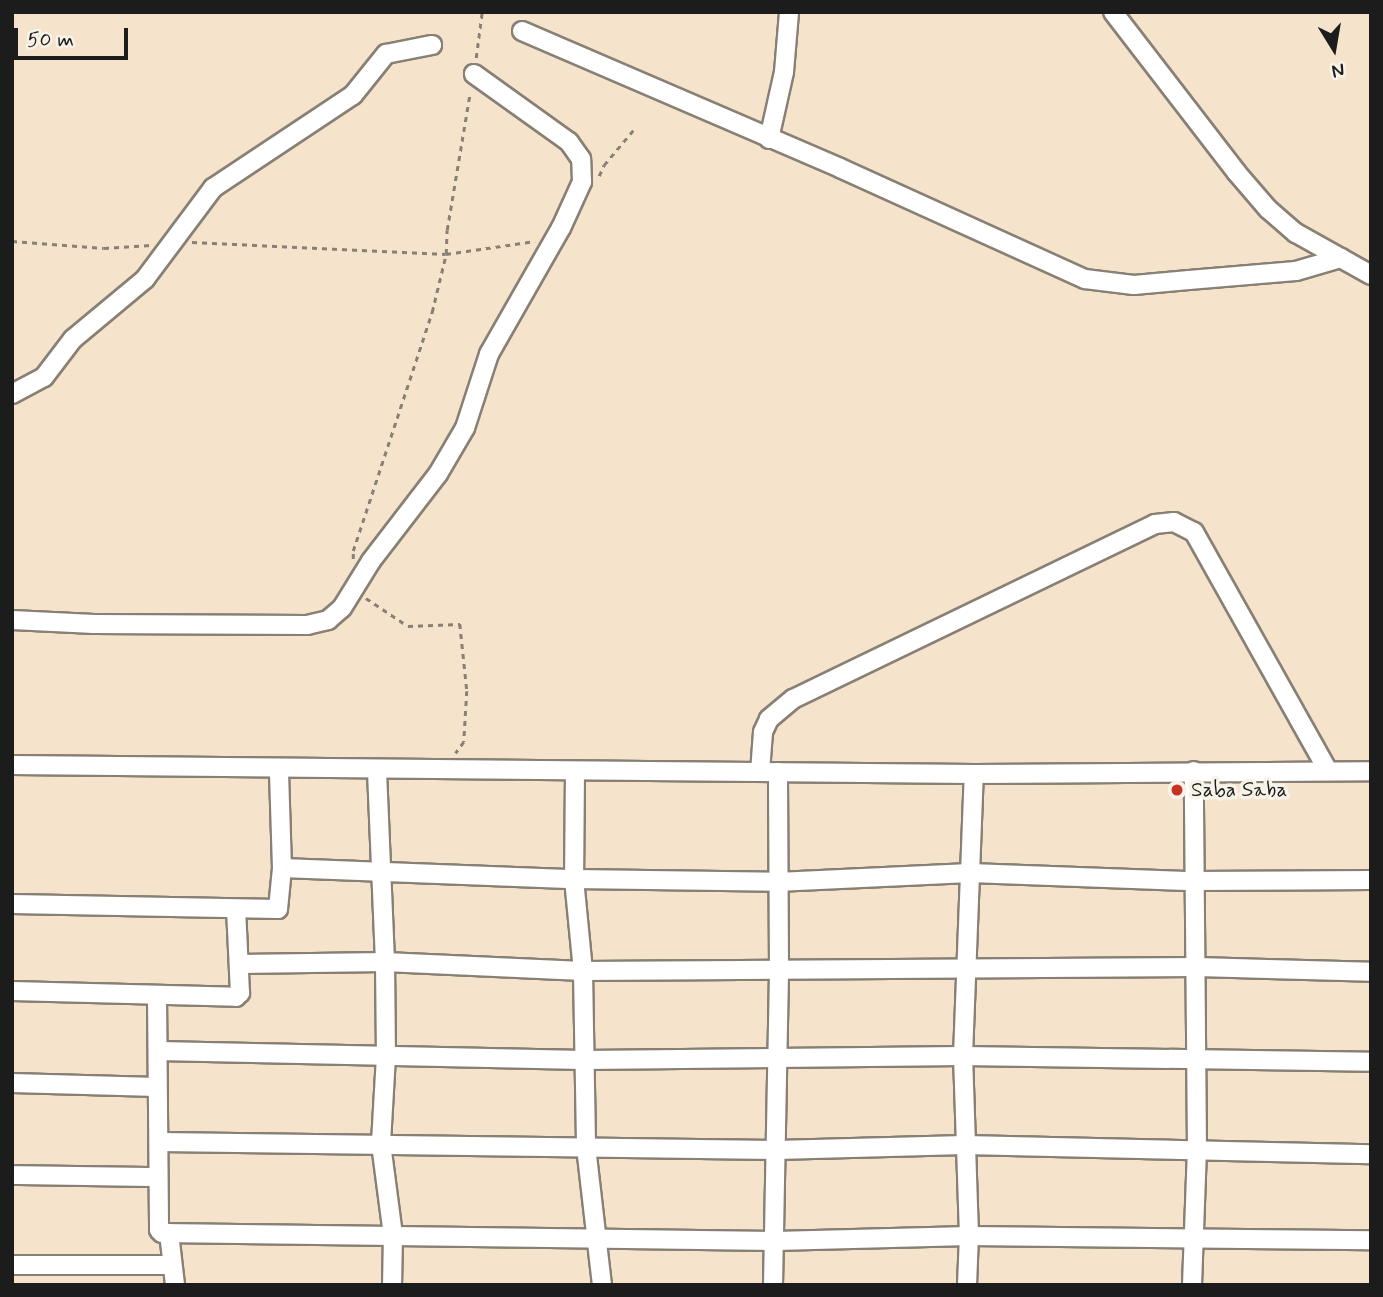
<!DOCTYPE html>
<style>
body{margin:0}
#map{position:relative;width:1383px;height:1297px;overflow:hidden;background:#f5e3cc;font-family:Mynerve,sans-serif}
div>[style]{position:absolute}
.path>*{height:2.5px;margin-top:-1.25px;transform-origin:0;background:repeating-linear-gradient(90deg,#888074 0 5px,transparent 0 10px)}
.roads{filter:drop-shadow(2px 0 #888074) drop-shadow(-2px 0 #888074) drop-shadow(0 2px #888074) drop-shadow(0 -2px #888074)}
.minor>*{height:18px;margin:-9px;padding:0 9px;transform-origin:9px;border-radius:9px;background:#fff}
.dots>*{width:19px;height:19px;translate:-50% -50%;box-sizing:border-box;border:4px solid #f7f3e8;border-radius:50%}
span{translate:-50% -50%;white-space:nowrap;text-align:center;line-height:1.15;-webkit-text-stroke:7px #f7f3e8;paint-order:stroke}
.poi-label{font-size:21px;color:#1c1c1c}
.left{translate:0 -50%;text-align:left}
.frame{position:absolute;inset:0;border:14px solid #1c1c1c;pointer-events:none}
.north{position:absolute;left:1299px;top:14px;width:70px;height:70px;-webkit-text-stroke:5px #f7f3e8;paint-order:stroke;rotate:169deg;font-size:19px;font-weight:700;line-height:28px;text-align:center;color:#1c1c1c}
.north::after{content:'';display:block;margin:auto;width:24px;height:32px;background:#1c1c1c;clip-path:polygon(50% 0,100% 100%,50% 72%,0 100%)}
.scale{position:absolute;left:14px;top:28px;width:114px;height:32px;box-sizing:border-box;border:4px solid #1c1c1c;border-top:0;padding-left:9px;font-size:21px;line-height:24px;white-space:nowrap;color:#1c1c1c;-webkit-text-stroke:5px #f7f3e8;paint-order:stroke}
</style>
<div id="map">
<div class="path">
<div style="left:476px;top:58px;width:46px;rotate:-82.6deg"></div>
<div style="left:599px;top:176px;width:12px;rotate:-66deg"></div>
<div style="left:604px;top:165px;width:48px;rotate:-50deg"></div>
<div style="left:12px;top:241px;width:92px;rotate:4.4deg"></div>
<div style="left:104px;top:248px;width:47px;rotate:-3.7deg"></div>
<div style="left:192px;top:242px;width:254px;rotate:2.7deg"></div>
<div style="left:446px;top:254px;width:90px;rotate:-8.3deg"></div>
<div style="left:353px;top:559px;width:8px;rotate:-90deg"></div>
<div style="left:353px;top:551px;width:252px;rotate:-71.7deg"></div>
<div style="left:432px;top:312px;width:60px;rotate:-76.4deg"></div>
<div style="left:446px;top:254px;width:24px;rotate:-88deg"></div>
<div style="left:447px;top:230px;width:140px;rotate:-80.5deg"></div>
<div style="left:366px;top:598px;width:50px;rotate:33.7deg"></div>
<div style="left:408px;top:626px;width:52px;rotate:-2.2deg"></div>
<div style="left:460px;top:624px;width:67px;rotate:84deg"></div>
<div style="left:467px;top:691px;width:51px;rotate:93.4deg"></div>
<div style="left:464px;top:742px;width:14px;rotate:126deg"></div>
</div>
<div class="roads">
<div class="minor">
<div style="left:1113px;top:12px;width:203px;rotate:52.4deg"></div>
<div style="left:1237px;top:173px;width:48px;rotate:49.3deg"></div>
<div style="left:1268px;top:209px;width:37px;rotate:41deg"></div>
<div style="left:1296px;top:233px;width:86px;rotate:29.2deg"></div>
<div style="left:522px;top:31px;width:346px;rotate:23.3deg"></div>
<div style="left:840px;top:168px;width:269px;rotate:24.4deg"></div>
<div style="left:1085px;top:279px;width:49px;rotate:7deg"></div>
<div style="left:1134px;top:285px;width:55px;rotate:-5.2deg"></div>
<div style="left:1189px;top:280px;width:107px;rotate:-4.8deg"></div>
<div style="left:1296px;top:271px;width:47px;rotate:-16.1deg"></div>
<div style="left:769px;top:139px;width:69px;rotate:-77.4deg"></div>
<div style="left:784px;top:72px;width:60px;rotate:-85.2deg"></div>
<div style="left:12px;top:394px;width:36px;rotate:-28deg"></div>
<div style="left:44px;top:377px;width:48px;rotate:-52.7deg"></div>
<div style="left:73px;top:339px;width:94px;rotate:-39.8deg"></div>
<div style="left:145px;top:279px;width:114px;rotate:-53.2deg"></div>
<div style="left:213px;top:188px;width:168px;rotate:-33.6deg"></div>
<div style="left:353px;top:95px;width:53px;rotate:-51.2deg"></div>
<div style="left:386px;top:54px;width:47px;rotate:-11.1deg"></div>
<div style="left:12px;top:620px;width:82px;rotate:2.8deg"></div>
<div style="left:94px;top:624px;width:213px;rotate:0.3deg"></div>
<div style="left:307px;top:625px;width:22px;rotate:-13deg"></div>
<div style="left:328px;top:620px;width:18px;rotate:-41deg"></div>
<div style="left:342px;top:608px;width:55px;rotate:-58.3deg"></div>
<div style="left:371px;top:561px;width:110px;rotate:-52.4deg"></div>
<div style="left:438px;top:474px;width:53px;rotate:-59.6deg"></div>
<div style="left:465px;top:428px;width:78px;rotate:-72deg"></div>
<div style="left:489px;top:354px;width:145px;rotate:-60.3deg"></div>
<div style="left:561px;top:228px;width:51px;rotate:-65.5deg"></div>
<div style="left:582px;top:182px;width:23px;rotate:-92deg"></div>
<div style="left:581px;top:159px;width:21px;rotate:-125deg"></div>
<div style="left:569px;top:142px;width:117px;rotate:-144.4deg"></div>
<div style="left:12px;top:765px;width:962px;rotate:0.54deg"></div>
<div style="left:974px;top:774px;width:397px;rotate:-0.4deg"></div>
<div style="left:377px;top:771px;width:191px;rotate:87.6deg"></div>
<div style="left:385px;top:962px;width:94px;rotate:89.4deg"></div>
<div style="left:386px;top:1056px;width:88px;rotate:93.3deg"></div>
<div style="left:381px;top:1144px;width:92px;rotate:82.5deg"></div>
<div style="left:393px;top:1235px;width:50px;rotate:91.1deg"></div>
<div style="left:575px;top:771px;width:108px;rotate:90.5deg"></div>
<div style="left:574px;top:879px;width:92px;rotate:84.4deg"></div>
<div style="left:583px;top:971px;width:176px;rotate:89deg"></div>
<div style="left:586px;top:1147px;width:139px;rotate:83.4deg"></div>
<div style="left:760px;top:772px;width:40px;rotate:-85.7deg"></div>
<div style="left:763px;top:732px;width:14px;rotate:-65deg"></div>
<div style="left:769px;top:719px;width:31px;rotate:-40deg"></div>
<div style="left:793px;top:699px;width:402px;rotate:-25.8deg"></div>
<div style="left:1155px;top:524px;width:19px;rotate:-6deg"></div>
<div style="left:1174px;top:522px;width:22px;rotate:27deg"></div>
<div style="left:1194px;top:532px;width:274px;rotate:60.7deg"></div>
<div style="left:282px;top:868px;width:292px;rotate:2.2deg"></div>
<div style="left:574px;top:879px;width:204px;rotate:0.8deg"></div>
<div style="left:778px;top:882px;width:192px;rotate:-2.7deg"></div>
<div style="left:970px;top:873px;width:223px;rotate:2.1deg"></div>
<div style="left:1193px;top:881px;width:178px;rotate:-0.3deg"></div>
<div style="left:12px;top:904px;width:266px;rotate:1.1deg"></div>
<div style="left:278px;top:909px;width:41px;rotate:-84.4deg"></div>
<div style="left:282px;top:868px;width:98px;rotate:-91.8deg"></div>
<div style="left:239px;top:964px;width:146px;rotate:-0.8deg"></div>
<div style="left:385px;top:962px;width:198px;rotate:2.6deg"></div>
<div style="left:583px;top:971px;width:614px;rotate:-0.37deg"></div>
<div style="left:1197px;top:967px;width:174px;rotate:1.6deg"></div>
<div style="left:12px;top:991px;width:224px;rotate:1.5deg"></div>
<div style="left:236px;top:997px;width:6px;rotate:-45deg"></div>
<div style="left:240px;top:993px;width:84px;rotate:-92.7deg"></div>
<div style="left:157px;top:995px;width:235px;rotate:89.5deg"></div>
<div style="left:159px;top:1230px;width:4px;rotate:45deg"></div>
<div style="left:162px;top:1233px;width:613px;rotate:0.75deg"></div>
<div style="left:775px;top:1241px;width:194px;rotate:-1.5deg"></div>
<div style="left:969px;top:1236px;width:402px;rotate:0.6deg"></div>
<div style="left:158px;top:1051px;width:426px;rotate:1.2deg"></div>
<div style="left:584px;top:1060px;width:379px;rotate:-0.6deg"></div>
<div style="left:963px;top:1056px;width:408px;rotate:0.8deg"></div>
<div style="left:12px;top:1083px;width:145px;rotate:1.6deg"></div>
<div style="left:160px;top:1142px;width:616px;rotate:0.74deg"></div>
<div style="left:776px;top:1150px;width:189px;rotate:-1.5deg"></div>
<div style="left:965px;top:1145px;width:406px;rotate:1.3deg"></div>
<div style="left:12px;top:1175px;width:146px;rotate:0.8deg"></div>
<div style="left:169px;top:1233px;width:52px;rotate:83.4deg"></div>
<div style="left:12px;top:1265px;width:159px"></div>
<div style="left:773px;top:1285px;width:316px;rotate:-88.9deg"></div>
<div style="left:779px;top:969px;width:197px;rotate:-90.3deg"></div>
<div style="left:967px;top:1285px;width:49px;rotate:-87.7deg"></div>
<div style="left:969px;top:1236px;width:180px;rotate:-91.9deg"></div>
<div style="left:963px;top:1056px;width:282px;rotate:-87.8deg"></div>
<div style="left:1192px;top:1285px;width:136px;rotate:-87.9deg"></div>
<div style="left:1197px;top:1149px;width:378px;rotate:-90.5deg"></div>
</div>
</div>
<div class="dots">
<div style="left:1177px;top:790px;background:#c8321e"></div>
</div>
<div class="poi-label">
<span class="left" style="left:1191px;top:790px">Saba Saba</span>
</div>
<div class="frame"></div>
<div class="north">N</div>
<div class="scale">50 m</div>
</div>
